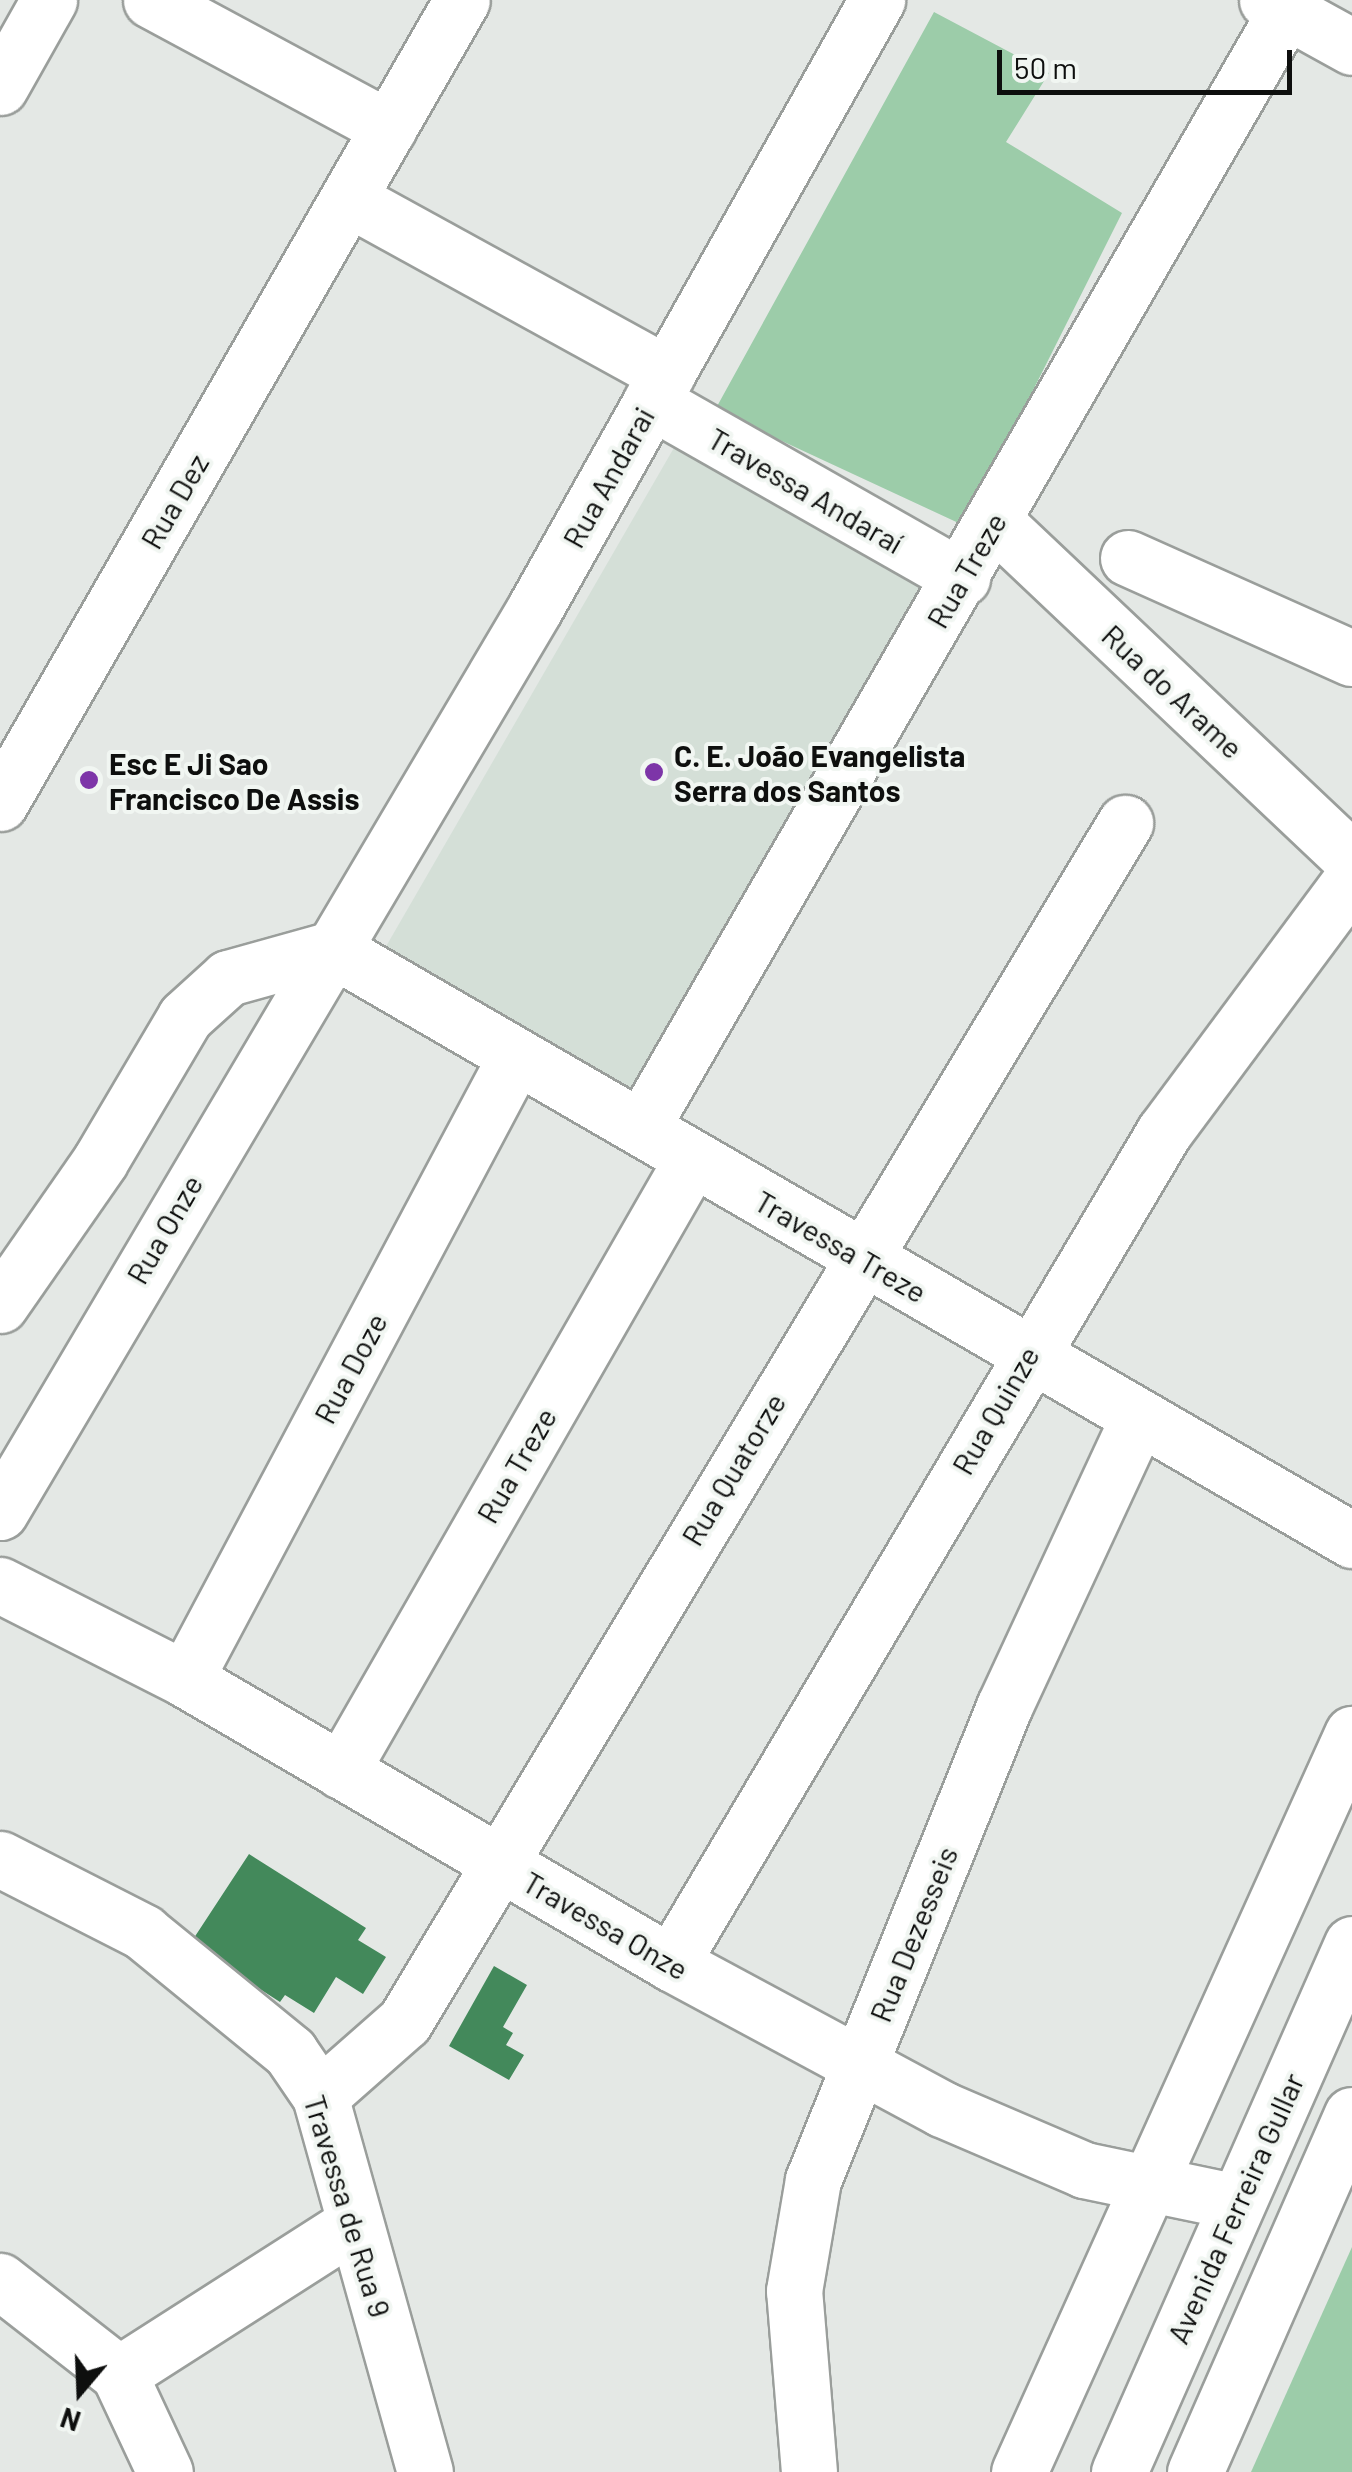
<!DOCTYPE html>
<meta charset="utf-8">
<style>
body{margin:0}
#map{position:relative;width:1352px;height:2472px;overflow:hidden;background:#e4e8e5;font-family:Barlow,sans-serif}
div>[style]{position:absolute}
.built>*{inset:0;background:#d4dfd7;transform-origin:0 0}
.green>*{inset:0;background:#9ccca9}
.building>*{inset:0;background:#43895b}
.roads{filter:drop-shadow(2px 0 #9a9e9b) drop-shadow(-2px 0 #9a9e9b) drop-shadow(0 2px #9a9e9b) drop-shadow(0 -2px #9a9e9b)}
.minor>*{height:55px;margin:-27.5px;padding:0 27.5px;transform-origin:27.5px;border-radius:27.5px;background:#fff}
.major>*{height:55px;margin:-27.5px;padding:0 27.5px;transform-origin:27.5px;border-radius:27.5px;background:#fff}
.dots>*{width:28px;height:28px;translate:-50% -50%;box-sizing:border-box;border:5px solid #f1f6f2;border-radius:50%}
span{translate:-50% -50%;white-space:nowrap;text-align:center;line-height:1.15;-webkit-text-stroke:8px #f1f6f2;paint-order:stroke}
.street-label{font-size:30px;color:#0e0f0e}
.poi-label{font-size:30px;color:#0e0f0e;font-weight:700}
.left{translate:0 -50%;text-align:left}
.north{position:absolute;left:30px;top:2342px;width:100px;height:100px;-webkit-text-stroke:8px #f1f6f2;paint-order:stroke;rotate:199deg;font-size:28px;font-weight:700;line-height:40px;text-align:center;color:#0e0f0e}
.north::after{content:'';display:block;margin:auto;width:35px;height:45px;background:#0e0f0e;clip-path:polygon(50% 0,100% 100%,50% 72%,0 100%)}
.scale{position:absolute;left:997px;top:50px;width:295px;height:45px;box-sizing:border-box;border:5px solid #0e0f0e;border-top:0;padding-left:12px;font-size:30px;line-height:35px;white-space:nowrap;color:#0e0f0e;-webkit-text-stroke:8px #f1f6f2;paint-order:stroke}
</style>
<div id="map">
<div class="built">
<div style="left:675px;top:446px;width:292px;height:585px;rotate:30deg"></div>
</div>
<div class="green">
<div style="clip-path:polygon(934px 12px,1049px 73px,1006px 142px,1122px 213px,965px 526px,715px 410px)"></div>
<div style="clip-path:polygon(1352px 2247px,1352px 2472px,1251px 2472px)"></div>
</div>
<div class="building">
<div style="clip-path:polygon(249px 1854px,366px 1928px,358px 1940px,386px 1957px,363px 1994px,336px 1977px,314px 2013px,285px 1995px,280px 2002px,190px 1944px)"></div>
<div style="clip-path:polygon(494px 1966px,527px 1985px,503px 2027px,513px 2033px,506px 2045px,524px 2055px,509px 2080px,449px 2046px)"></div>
</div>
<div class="roads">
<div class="minor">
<div style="left:151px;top:0;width:270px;rotate:28.3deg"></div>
<div style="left:1267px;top:0;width:97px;rotate:28.9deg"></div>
<div style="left:0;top:87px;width:100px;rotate:-60.6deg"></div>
<div style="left:349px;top:199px;width:363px;rotate:28.8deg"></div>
<div style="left:651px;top:401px;width:358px;rotate:29.6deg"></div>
<div style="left:994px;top:521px;width:493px;rotate:43.4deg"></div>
<div style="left:1128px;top:558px;width:245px;rotate:24.1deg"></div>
<div style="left:0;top:803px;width:926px;rotate:-60.09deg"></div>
<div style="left:332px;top:949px;width:1179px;rotate:30.09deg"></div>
<div style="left:641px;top:1128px;width:1290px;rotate:-60deg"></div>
<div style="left:0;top:1305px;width:175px;rotate:-55.2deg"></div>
<div style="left:100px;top:1161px;width:167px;rotate:-59.4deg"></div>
<div style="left:185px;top:1017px;width:58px;rotate:-42.2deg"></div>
<div style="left:228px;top:978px;width:108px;rotate:-15.6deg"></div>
<div style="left:0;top:1512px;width:1050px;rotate:-59.38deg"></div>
<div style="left:535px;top:608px;width:698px;rotate:-60.64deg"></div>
<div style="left:0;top:1585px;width:208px;rotate:26.9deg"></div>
<div style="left:185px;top:1679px;width:563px;rotate:30.3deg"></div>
<div style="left:671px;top:1963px;width:308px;rotate:28.3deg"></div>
<div style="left:942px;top:2109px;width:155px;rotate:23.2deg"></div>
<div style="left:1084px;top:2170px;width:156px;rotate:11.8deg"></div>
<div style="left:185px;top:1679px;width:705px;rotate:-62.02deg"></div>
<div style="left:341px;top:1771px;width:706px;rotate:-60.16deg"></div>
<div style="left:0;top:1859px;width:161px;rotate:27deg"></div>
<div style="left:143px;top:1932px;width:190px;rotate:39.2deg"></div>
<div style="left:290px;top:2052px;width:53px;rotate:55.7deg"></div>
<div style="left:320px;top:2096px;width:390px;rotate:74.4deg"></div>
<div style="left:671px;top:1963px;width:966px;rotate:-59.32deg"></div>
<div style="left:1164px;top:1132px;width:315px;rotate:-53.4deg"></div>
<div style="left:320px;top:2096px;width:113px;rotate:-41.4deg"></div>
<div style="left:405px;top:2021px;width:1398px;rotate:-58.99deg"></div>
<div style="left:0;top:2281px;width:151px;rotate:38deg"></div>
<div style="left:119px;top:2374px;width:108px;rotate:64.9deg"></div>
<div style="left:119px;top:2374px;width:277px;rotate:-32.6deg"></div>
<div style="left:809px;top:2472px;width:182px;rotate:-94.7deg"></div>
<div style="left:794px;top:2291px;width:113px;rotate:-80.3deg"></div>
<div style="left:813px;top:2180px;width:510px;rotate:-68.01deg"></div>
<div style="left:1004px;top:1707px;width:316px;rotate:-65.1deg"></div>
<div style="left:1019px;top:2472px;width:810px;rotate:-65.71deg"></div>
</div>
<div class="major">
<div style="left:1119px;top:2472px;width:577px;rotate:-66.19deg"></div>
<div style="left:1195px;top:2472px;width:390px;rotate:-66.3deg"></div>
</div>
</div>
<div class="dots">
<div style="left:654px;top:772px;background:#7d35a8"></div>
<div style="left:89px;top:780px;background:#7d35a8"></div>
</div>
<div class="street-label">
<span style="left:608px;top:477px;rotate:-61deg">Rua Andarai</span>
<span style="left:806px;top:490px;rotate:30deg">Travessa Andaraí</span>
<span style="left:174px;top:501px;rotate:-60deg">Rua Dez</span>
<span style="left:966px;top:570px;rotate:-60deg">Rua Treze</span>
<span style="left:1173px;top:691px;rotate:43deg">Rua do Arame</span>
<span style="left:164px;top:1229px;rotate:-60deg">Rua Onze</span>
<span style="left:841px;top:1246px;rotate:30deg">Travessa Treze</span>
<span style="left:350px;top:1368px;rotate:-62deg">Rua Doze</span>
<span style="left:995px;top:1410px;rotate:-60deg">Rua Quinze</span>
<span style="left:516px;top:1465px;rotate:-60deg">Rua Treze</span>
<span style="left:733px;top:1469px;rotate:-59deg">Rua Quatorze</span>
<span style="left:606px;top:1925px;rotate:30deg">Travessa Onze</span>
<span style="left:913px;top:1934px;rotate:-68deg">Rua Dezesseis</span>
<span style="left:348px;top:2206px;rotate:73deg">Travessa de Rua 9</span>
<span style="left:1235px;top:2208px;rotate:-66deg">Avenida Ferreira Gullar</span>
</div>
<div class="poi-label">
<span class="left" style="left:674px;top:772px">C. E. João Evangelista<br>Serra dos Santos</span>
<span class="left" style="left:109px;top:780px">Esc E Ji Sao<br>Francisco De Assis</span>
</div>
<div class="north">N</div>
<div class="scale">50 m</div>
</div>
